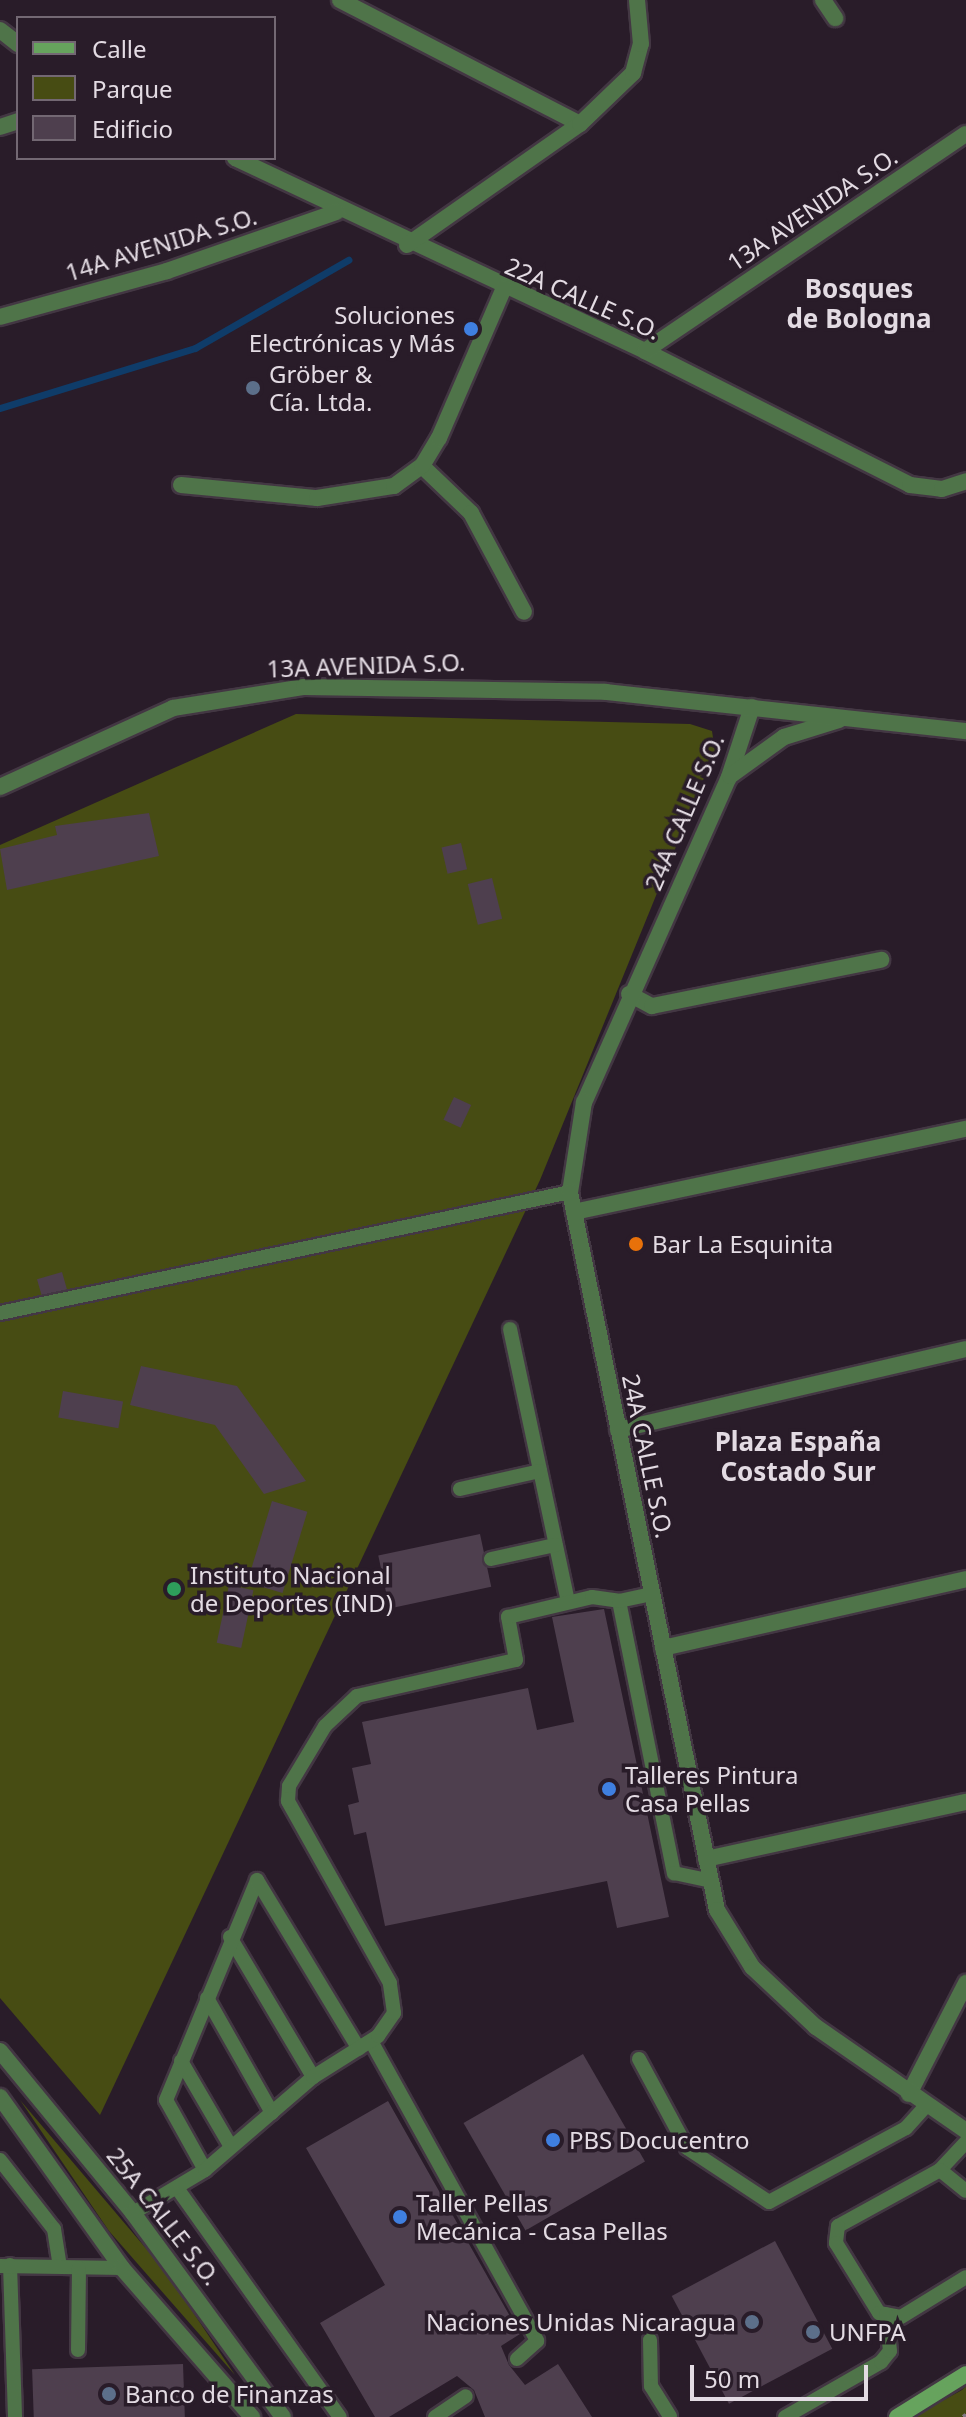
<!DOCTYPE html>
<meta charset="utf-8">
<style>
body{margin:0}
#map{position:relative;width:966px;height:2417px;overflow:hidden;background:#291c29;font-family:"Noto Sans",sans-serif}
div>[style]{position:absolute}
.green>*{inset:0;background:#474c13}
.stream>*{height:7px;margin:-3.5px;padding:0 3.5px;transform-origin:3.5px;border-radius:3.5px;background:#0f3c69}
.building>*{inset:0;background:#4e3f4e;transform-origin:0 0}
.path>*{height:4px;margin-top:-2px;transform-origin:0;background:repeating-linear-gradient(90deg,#857a85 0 4px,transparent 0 10px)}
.roads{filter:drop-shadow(2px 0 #433743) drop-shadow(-2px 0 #433743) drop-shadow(0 2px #433743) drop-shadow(0 -2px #433743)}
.service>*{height:14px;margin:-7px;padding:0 7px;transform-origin:7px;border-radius:7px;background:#4f7449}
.minor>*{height:16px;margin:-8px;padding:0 8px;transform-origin:8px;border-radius:8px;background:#4f7449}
.tertiary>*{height:16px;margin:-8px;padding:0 8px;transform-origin:8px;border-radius:8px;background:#4f7449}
.secondary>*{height:16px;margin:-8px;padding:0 8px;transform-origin:8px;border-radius:8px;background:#66a35d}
.dots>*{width:22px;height:22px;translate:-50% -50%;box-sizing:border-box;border:4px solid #291c29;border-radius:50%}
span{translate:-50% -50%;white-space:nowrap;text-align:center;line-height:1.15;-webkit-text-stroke:7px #291c29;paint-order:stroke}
.street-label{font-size:24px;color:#e3dbe3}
.poi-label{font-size:24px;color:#e3dbe3}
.right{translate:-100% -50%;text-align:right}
.left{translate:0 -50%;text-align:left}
.neighbourhood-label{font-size:26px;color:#e3dbe3;font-weight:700}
.legend{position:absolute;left:16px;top:16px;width:260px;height:144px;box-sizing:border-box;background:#291c29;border:2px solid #736873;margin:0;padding:10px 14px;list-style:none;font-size:24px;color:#e3dbe3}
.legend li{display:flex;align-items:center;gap:16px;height:40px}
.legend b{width:40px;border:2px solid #736873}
.scale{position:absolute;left:690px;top:2365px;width:178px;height:36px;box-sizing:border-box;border:4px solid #e3dbe3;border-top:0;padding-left:10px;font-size:24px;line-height:28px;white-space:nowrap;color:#e3dbe3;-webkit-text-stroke:6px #291c29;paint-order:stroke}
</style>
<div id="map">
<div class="green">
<div style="clip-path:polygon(296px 714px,690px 724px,712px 731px,715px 751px,540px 1180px,100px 2115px,0 1998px,0 845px)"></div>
<div style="clip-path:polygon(20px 2100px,166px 2272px,235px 2375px,109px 2231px)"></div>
<div style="clip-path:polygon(966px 2386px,966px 2417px,913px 2417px,962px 2390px)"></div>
</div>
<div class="stream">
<div style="left:0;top:408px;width:204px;rotate:-17.1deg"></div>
<div style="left:195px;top:348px;width:177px;rotate:-29.9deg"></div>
</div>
<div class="building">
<div style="clip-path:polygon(149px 813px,159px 856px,7px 890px,0 849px,57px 835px,55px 826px)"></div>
<div style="left:461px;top:843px;width:27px;height:20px;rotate:77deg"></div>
<div style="left:492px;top:878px;width:42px;height:25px;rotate:76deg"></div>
<div style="left:454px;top:1097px;width:19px;height:25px;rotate:25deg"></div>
<div style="left:62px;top:1272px;width:18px;height:26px;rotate:74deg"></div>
<div style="clip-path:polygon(141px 1366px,237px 1386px,306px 1481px,264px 1494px,215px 1425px,130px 1405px)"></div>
<div style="left:63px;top:1391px;width:61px;height:27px;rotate:10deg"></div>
<div style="left:272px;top:1501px;width:37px;height:85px;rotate:17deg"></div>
<div style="left:480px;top:1534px;width:54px;height:104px;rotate:78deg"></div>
<div style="left:229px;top:1585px;width:25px;height:59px;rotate:12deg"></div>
<div style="clip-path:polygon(604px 1609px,669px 1917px,617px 1928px,607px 1881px,385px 1926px,366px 1832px,354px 1835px,348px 1805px,359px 1802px,352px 1768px,371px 1764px,362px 1722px,528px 1688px,537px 1730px,574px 1722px,552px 1617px)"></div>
<div style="left:583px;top:2054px;width:124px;height:138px;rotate:60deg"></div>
<div style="clip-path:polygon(388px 2101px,520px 2334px,501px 2346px,509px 2365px,525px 2385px,558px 2364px,592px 2417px,485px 2417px,474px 2390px,457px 2376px,389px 2417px,375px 2417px,320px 2323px,385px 2285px,306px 2148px)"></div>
<div style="left:775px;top:2241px;width:122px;height:117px;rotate:62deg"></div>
<div style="left:183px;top:2364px;width:53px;height:151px;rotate:88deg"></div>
</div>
<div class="path">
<div style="left:963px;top:2417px;width:4px;rotate:-34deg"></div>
</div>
<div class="roads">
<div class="service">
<div style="left:0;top:1313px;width:583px;rotate:-11.98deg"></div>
<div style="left:510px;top:1329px;width:279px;rotate:78deg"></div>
<div style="left:460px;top:1489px;width:82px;rotate:-12.7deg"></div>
<div style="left:491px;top:1559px;width:66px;rotate:-12.3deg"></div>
<div style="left:619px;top:1601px;width:278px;rotate:78.6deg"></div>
<div style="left:674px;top:1873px;width:38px;rotate:12deg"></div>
<div style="left:230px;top:1937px;width:163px;rotate:59.3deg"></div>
<div style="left:207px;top:1998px;width:132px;rotate:60.5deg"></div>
<div style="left:371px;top:2041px;width:343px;rotate:61deg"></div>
<div style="left:537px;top:2341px;width:27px;rotate:138deg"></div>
<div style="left:639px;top:2059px;width:101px;rotate:61.7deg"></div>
<div style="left:687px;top:2148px;width:98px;rotate:33.4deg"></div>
<div style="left:769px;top:2202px;width:156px;rotate:-28.4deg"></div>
<div style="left:906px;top:2128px;width:30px;rotate:-48deg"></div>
<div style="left:181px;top:2061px;width:99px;rotate:59.8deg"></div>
<div style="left:966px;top:2142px;width:38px;rotate:133deg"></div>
<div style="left:940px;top:2170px;width:116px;rotate:151.2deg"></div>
<div style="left:838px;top:2226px;width:17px;rotate:97deg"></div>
<div style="left:836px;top:2243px;width:82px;rotate:58.4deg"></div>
<div style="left:879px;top:2313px;width:22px;rotate:10deg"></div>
<div style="left:901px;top:2317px;width:76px;rotate:-31.6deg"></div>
<div style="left:0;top:2160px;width:88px;rotate:52deg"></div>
<div style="left:54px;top:2229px;width:37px;rotate:81deg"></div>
<div style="left:205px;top:2170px;width:80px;rotate:-119.1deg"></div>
<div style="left:166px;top:2100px;width:238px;rotate:-67.5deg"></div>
<div style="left:257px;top:1880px;width:197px;rotate:58.9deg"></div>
<div style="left:940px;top:2170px;width:33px;rotate:39deg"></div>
<div style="left:177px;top:2188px;width:281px;rotate:54.6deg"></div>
<div style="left:133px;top:2213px;width:84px;rotate:-30.8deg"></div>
<div style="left:205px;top:2170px;width:143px;rotate:-40.7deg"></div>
<div style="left:313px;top:2077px;width:77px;rotate:-32.2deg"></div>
<div style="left:378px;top:2036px;width:28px;rotate:-55deg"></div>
<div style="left:394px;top:2013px;width:30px;rotate:-98deg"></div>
<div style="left:390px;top:1983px;width:209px;rotate:-119.3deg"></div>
<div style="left:288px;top:1801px;width:15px;rotate:-86deg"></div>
<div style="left:289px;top:1786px;width:70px;rotate:-59deg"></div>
<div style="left:325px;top:1726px;width:44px;rotate:-43.2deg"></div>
<div style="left:357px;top:1696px;width:163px;rotate:-12.8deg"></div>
<div style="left:516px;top:1660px;width:44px;rotate:-100.5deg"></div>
<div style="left:508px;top:1617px;width:86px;rotate:-13.4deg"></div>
<div style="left:592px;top:1597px;width:27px;rotate:8deg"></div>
<div style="left:619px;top:1601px;width:34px;rotate:-12deg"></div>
<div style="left:10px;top:2265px;width:152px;rotate:88.1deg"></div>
<div style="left:0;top:2266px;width:122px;rotate:0.9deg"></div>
<div style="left:650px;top:2340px;width:46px;rotate:88.8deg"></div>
<div style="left:651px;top:2386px;width:36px;rotate:58deg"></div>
<div style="left:78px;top:2350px;width:82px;rotate:-89.3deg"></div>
<div style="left:435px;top:2417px;width:37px;rotate:-34deg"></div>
<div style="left:785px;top:2417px;width:111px;rotate:-29.8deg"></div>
<div style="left:881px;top:2362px;width:14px;rotate:-51deg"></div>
<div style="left:890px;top:2351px;width:37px;rotate:-96deg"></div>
</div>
<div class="minor">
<div style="left:340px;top:0;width:270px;rotate:27.3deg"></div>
<div style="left:823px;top:0;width:22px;rotate:56deg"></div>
<div style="left:0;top:30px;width:23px;rotate:38deg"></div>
<div style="left:0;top:127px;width:19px;rotate:-18deg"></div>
<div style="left:235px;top:158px;width:453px;rotate:25.2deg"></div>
<div style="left:645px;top:351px;width:297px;rotate:26.8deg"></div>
<div style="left:910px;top:485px;width:32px;rotate:7deg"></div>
<div style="left:942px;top:489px;width:25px;rotate:-18deg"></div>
<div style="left:407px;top:245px;width:211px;rotate:-35deg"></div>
<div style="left:580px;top:124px;width:74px;rotate:-43.9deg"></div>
<div style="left:633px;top:73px;width:30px;rotate:-75deg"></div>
<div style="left:641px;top:44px;width:44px;rotate:-95.2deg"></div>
<div style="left:0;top:317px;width:173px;rotate:-15.4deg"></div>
<div style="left:167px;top:271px;width:179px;rotate:-19.2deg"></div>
<div style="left:645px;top:351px;width:387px;rotate:-34.1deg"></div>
<div style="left:422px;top:466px;width:68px;rotate:43.8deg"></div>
<div style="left:471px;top:513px;width:112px;rotate:61.8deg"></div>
<div style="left:181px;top:485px;width:137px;rotate:5.5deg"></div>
<div style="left:317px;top:498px;width:78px;rotate:-8.9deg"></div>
<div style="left:394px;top:486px;width:34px;rotate:-36deg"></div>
<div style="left:422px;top:466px;width:33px;rotate:-59deg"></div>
<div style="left:439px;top:438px;width:163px;rotate:-66.6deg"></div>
<div style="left:629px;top:994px;width:26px;rotate:28deg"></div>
<div style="left:652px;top:1006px;width:234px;rotate:-11.4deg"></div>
<div style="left:574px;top:1212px;width:401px;rotate:-12deg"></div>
<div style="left:618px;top:1430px;width:357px;rotate:-13.1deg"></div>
<div style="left:663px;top:1648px;width:311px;rotate:-12.8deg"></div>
<div style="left:706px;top:1859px;width:266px;rotate:-12.4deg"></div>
<div style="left:909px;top:2094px;width:125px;rotate:-62.8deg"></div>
</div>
<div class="tertiary">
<div style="left:752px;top:707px;width:74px;rotate:108.2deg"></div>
<div style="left:729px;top:777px;width:356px;rotate:114deg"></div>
<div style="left:584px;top:1102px;width:91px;rotate:98.8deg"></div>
<div style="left:570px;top:1192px;width:733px;rotate:78.43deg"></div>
<div style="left:717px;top:1910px;width:67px;rotate:58.4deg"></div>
<div style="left:752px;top:1967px;width:88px;rotate:43.2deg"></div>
<div style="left:816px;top:2027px;width:183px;rotate:34.7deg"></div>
<div style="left:730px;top:776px;width:67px;rotate:-35.8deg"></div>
<div style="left:784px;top:737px;width:58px;rotate:-17.2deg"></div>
<div style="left:0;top:787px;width:190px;rotate:-24.5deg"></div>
<div style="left:173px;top:708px;width:133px;rotate:-9.1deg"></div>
<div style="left:304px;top:687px;width:302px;rotate:0.9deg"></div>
<div style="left:606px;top:692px;width:362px;rotate:6.2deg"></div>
<div style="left:0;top:2051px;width:210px;rotate:50.6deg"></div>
<div style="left:133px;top:2213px;width:253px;rotate:53.7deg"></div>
<div style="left:0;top:2097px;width:210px;rotate:54.5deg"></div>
<div style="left:122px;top:2268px;width:198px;rotate:48.9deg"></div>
</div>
<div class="secondary">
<div style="left:897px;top:2417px;width:81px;rotate:-31.9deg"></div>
</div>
</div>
<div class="dots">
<div style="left:471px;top:329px;background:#3f7fe0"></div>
<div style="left:253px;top:388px;background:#5c6f8a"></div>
<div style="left:636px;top:1244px;background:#e8710a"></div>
<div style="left:174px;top:1589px;background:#2e9e5b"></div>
<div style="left:609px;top:1789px;background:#3f7fe0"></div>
<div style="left:553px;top:2140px;background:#3f7fe0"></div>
<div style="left:400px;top:2217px;background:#3f7fe0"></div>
<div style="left:752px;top:2322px;background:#5c6f8a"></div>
<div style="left:813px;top:2332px;background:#5c6f8a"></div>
<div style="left:109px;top:2394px;background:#5c6f8a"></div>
</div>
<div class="street-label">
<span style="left:812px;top:209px;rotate:-34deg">13A AVENIDA S.O.</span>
<span style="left:161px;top:244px;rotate:-17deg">14A AVENIDA S.O.</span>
<span style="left:583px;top:298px;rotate:24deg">22A CALLE S.O.</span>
<span style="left:366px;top:665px;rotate:-2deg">13A AVENIDA S.O.</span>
<span style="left:684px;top:812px;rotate:-67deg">24A CALLE S.O.</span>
<span style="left:648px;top:1456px;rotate:78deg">24A CALLE S.O.</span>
<span style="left:164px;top:2216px;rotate:52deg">25A CALLE S.O.</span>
</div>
<div class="poi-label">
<span class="right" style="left:455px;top:329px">Soluciones<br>Electrónicas y Más</span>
<span class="left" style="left:269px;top:388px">Gröber &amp;<br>Cía. Ltda.</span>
<span class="left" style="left:652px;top:1244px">Bar La Esquinita</span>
<span class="left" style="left:190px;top:1589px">Instituto Nacional<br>de Deportes (IND)</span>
<span class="left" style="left:625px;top:1789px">Talleres Pintura<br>Casa Pellas</span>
<span class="left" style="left:569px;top:2140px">PBS Docucentro</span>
<span class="left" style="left:416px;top:2217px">Taller Pellas<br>Mecánica - Casa Pellas</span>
<span class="right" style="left:736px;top:2322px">Naciones Unidas Nicaragua</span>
<span class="left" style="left:829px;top:2332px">UNFPA</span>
<span class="left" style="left:125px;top:2394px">Banco de Finanzas</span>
</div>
<div class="neighbourhood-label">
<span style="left:859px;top:304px">Bosques<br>de Bologna</span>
<span style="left:798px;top:1457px">Plaza España<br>Costado Sur</span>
</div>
<ul class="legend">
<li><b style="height:10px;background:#66a35d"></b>Calle</li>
<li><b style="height:22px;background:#474c13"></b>Parque</li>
<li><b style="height:22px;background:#4e3f4e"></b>Edificio</li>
</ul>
<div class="scale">50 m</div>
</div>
